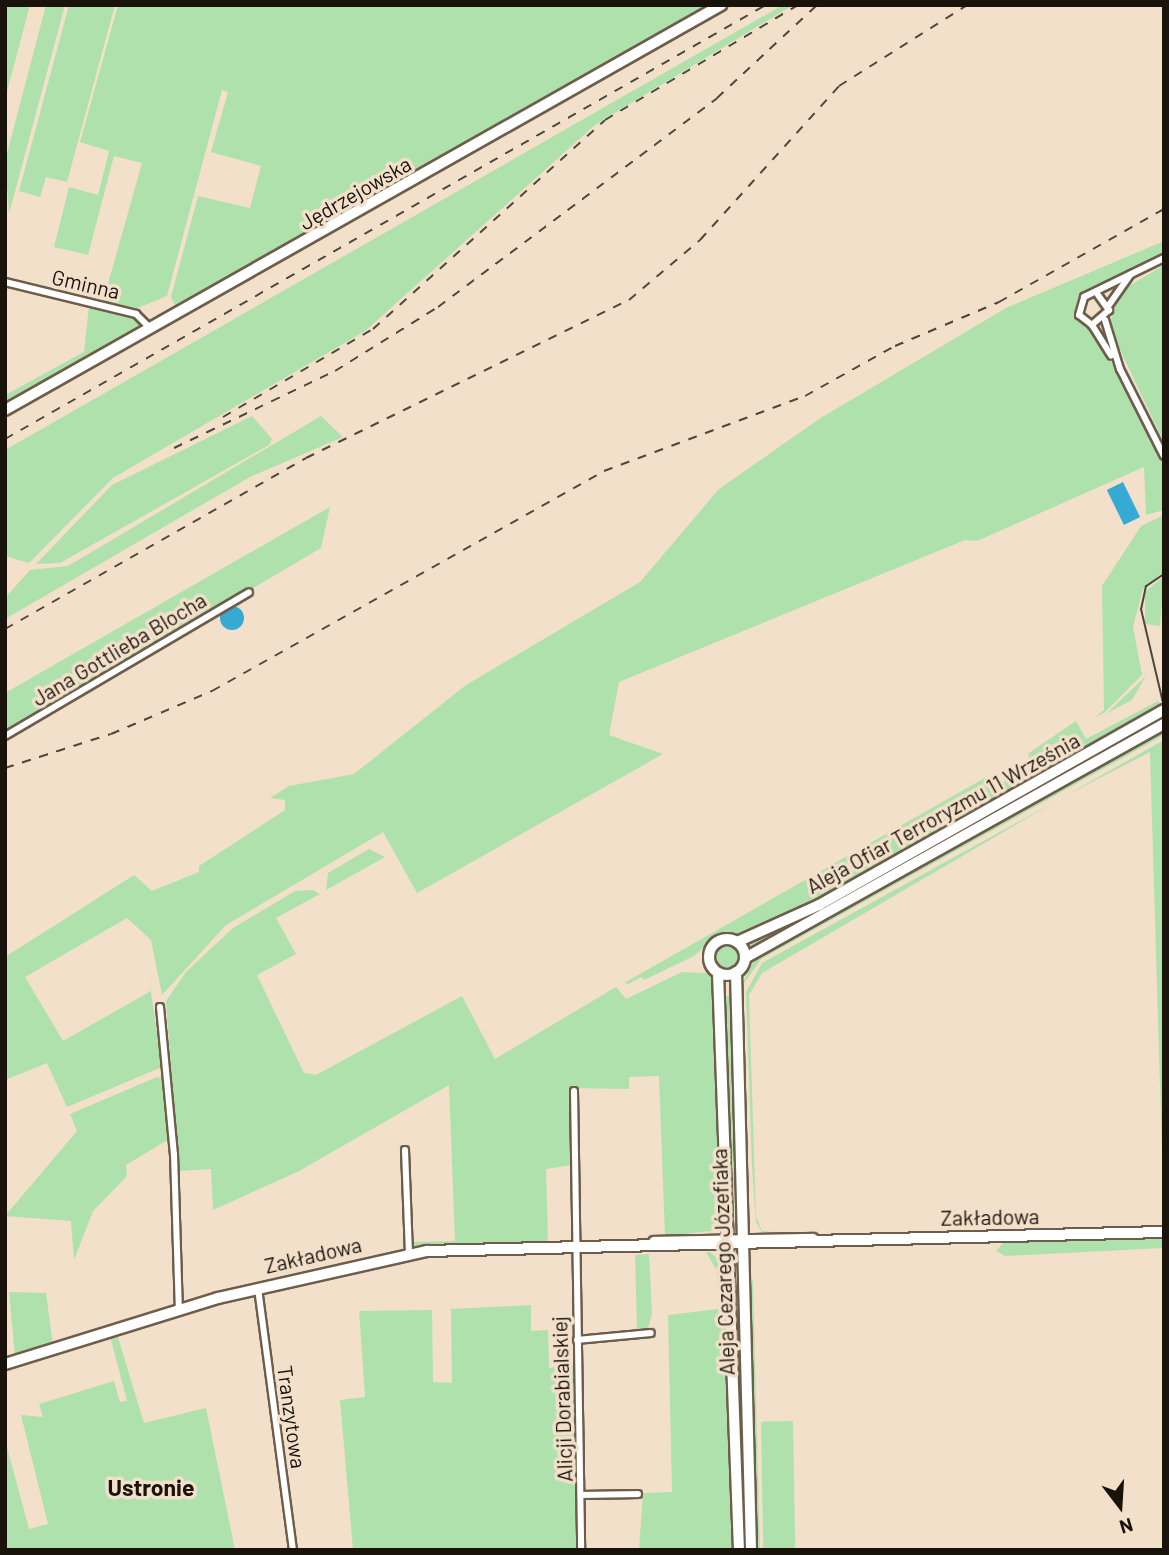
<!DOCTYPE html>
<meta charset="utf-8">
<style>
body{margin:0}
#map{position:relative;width:1169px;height:1555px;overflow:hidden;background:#f2e0ca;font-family:Barlow,sans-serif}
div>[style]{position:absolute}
.green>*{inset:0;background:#afe1ad;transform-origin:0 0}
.round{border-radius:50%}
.water>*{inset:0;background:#36aad5;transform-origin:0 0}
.roads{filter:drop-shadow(2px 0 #6d5d4a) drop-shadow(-2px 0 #6d5d4a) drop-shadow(0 2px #6d5d4a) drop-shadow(0 -2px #6d5d4a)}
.street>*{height:6px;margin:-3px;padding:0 3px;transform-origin:3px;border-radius:3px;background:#fff}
.secondary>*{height:10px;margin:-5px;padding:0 5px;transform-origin:5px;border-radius:5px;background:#fff}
.secondary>.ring{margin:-5px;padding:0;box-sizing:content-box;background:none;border:10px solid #fff;border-radius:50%}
.tram>*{height:2px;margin:-1px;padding:0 1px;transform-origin:1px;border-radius:1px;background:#4f463b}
.rail>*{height:2px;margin-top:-1px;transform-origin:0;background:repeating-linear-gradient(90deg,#4f463b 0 9px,transparent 0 18px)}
span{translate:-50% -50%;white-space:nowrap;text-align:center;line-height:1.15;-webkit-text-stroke:7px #f2e0ca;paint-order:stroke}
.street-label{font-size:21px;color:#1a130c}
.neighbourhood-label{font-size:23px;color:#1a130c;font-weight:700}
.frame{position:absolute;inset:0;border:7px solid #1a130c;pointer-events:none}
.north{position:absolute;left:1085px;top:1471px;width:70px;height:70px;-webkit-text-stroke:5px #f2e0ca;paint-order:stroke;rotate:163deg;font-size:19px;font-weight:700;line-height:28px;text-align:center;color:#1a130c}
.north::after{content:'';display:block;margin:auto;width:24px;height:32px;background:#1a130c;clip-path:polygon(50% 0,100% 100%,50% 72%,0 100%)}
</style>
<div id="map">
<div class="green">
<div style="clip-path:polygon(5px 5px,30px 5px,5px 99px)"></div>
<div style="clip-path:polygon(46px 5px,65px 5px,9px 214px,5px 161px)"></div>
<div style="clip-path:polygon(69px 5px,115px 5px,67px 182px,46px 177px,40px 197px,19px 191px)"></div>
<div style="clip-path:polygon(118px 5px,714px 5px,178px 311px,171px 297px,198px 196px,250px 208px,261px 166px,211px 152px,228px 92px,222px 90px,167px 296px,133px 310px,102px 305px,142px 163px,114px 156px,88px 255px,54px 247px,69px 187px,98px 195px,109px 151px,80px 142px)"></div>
<div style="clip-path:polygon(783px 5px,793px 5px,595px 125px,365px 331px,113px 478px,29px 563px,5px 556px,5px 450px)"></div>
<div style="clip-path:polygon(1164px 241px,1164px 254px,1084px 294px,1075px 309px,1117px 370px,1164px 464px,1164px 510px,1146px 515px,1144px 467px,977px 541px,965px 540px,619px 682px,609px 735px,663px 754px,417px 893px,383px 832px,226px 925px,162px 995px,151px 940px,127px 918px,25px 977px,63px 1041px,151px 991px,143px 938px,162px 1067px,67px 1107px,47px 1063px,5px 1080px,5px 957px,134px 875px,152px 891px,199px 872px,199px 866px,285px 810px,285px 800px,270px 798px,289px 786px,354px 774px,466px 685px,640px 582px,719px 489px,819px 419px,1006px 308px)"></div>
<div style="clip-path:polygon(1164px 265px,1164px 443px,1109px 326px,1119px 292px)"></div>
<div style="clip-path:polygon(89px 306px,135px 316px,146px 326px,5px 405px,5px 395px,84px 352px)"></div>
<div style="clip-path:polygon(252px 416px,272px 439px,269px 445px,60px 563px,36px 564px,112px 485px)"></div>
<div style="clip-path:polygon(321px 416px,343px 437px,250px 477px,5px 619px,5px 598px,30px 570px,68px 566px)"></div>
<div style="clip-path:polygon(330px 507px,321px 548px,5px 734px,5px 693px)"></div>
<div style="clip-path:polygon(1164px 515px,1164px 573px,1143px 589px,1133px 627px,1142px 675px,1105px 712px,1094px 718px,1104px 710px,1102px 586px,1141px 526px)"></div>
<div style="clip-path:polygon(1164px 576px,1160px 626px,1145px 624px,1145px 592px)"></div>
<div style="clip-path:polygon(1146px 676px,1132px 700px,1098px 718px,1106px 714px)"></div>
<div style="clip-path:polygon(1158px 701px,1162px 706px,818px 901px,742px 936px,718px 934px,694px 956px,644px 980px,642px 977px,628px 984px,624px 983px,990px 775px,999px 784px,1012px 778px,1027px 768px,1029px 753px,1076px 721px,1086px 739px)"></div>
<div style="clip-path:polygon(1164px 714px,800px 925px,750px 947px,751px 943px)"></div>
<div style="clip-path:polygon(1164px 729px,1164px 735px,761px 959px,738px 992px,757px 955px)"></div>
<div style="clip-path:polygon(1164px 740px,1164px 1221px,1150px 752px,1063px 797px)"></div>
<div style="clip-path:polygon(1058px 800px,762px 973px,749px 995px,756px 1217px,762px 1231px,774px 1232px,762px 1232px,756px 1222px,752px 1166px,746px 992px,762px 963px)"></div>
<div style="clip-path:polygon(369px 849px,385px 857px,326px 890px,328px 873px)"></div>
<div style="clip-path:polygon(313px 890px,320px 894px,276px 918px,296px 954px,257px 975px,304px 1073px,316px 1075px,462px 996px,495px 1059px,616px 987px,626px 999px,682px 972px,706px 973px,714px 980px,721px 1127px,721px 1220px,712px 1231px,665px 1236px,659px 1076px,629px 1077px,629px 1089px,570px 1088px,571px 1165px,546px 1169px,548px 1242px,414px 1247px,413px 1242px,455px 1241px,449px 1085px,299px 1171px,213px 1210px,211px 1169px,179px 1171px,166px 1001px,186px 972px,233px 928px,295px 891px)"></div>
<div class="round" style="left:715px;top:945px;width:24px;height:24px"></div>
<div style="clip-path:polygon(725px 996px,731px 996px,735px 1219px,730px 1129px)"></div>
<div style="clip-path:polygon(157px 1077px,163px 1079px,169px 1139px,126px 1165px,127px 1176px,93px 1211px,74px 1260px,71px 1221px,5px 1216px,77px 1131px,70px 1114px)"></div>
<div style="clip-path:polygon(1164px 1236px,1164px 1248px,1005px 1256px,996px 1251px,1006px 1240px)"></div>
<div style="clip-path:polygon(681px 1252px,710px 1252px,721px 1262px,734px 1550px,639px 1550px,643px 1493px,672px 1492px,668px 1315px,719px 1309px,717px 1271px,706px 1252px)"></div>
<div style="clip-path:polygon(649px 1254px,652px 1314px,648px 1328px,637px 1330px,635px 1255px)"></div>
<div style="clip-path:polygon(734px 1266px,741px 1362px,747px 1550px,742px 1550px)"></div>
<div style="clip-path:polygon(750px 1266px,753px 1283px,760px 1550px,756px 1550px)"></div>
<div style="clip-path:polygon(9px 1292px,46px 1293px,53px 1345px,15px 1357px)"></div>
<div style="clip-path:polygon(531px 1305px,531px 1331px,548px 1330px,549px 1368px,575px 1364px,578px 1550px,353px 1550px,340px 1400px,365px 1397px,359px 1311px,432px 1310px,433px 1382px,452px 1383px,451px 1309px)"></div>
<div style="clip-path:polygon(117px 1334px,144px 1423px,206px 1408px,235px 1550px,5px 1550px,5px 1440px,29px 1529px,48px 1524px,21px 1415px,43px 1417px,39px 1404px,114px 1381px,120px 1402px,127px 1401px,110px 1336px)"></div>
<div style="left:793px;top:1421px;width:129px;height:32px;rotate:89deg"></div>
</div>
<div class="water">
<div style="left:1123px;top:482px;width:39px;height:18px;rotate:64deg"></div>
<div class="round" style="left:220px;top:606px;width:24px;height:24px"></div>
</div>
<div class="roads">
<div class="street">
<div style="left:5px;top:282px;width:135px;rotate:13.7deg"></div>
<div style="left:136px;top:314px;width:20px;rotate:45deg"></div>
<div style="left:1098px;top:295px;width:19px;rotate:54deg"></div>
<div style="left:1109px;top:310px;width:23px;rotate:139deg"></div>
<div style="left:1092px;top:325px;width:16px;rotate:-142deg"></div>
<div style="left:1079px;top:315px;width:19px;rotate:-74deg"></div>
<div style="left:1084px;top:297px;width:89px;rotate:-26deg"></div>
<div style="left:1109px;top:305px;width:37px;rotate:-55deg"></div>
<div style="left:1105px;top:320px;width:51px;rotate:73deg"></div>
<div style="left:1120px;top:369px;width:97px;rotate:63.2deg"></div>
<div style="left:1092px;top:325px;width:36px;rotate:58deg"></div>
<div style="left:5px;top:736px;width:283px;rotate:-30.5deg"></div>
<div style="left:160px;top:1007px;width:148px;rotate:84.6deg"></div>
<div style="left:174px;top:1154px;width:155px;rotate:88.2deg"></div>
<div style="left:574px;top:1091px;width:459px;rotate:89.1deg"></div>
<div style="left:405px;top:1150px;width:103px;rotate:87.8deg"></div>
<div style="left:258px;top:1288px;width:264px;rotate:82.4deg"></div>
<div style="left:577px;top:1340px;width:74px;rotate:-5.4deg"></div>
<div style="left:583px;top:1495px;width:55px;rotate:-1deg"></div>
</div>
<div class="secondary">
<div style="left:5px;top:410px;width:823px;rotate:-29.49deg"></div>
<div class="ring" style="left:709px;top:939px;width:26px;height:26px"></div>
<div style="left:737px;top:942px;width:90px;rotate:-24.3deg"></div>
<div style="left:819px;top:905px;width:396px;rotate:-29.5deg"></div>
<div style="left:745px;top:958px;width:480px;rotate:-29.2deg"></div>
<div style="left:736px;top:972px;width:578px;rotate:88.51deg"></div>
<div style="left:718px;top:973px;width:577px;rotate:87.92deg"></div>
<div style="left:654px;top:1242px;width:159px;rotate:-1.1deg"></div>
<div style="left:5px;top:1364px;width:223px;rotate:-17.2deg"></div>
<div style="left:218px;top:1298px;width:214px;rotate:-12.7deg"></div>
<div style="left:427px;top:1251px;width:737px;rotate:-1.48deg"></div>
</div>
</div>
<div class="tram">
<div style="left:1164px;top:574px;width:22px;rotate:146deg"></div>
<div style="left:1146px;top:586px;width:24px;rotate:102deg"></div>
<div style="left:1141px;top:609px;width:101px;rotate:76.8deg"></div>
</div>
<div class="rail">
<div style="left:223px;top:417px;width:174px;rotate:-30.4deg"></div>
<div style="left:373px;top:329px;width:312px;rotate:-42deg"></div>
<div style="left:605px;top:120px;width:225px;rotate:-30.8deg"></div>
<div style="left:5px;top:439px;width:876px;rotate:-29.7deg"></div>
<div style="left:174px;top:448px;width:178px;rotate:-25.6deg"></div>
<div style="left:335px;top:371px;width:121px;rotate:-31.9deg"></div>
<div style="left:438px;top:307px;width:349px;rotate:-36.8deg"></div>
<div style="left:717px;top:98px;width:137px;rotate:-42.9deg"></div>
<div style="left:5px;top:629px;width:346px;rotate:-29.6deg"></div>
<div style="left:306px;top:458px;width:360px;rotate:-26.1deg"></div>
<div style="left:629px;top:300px;width:93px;rotate:-40.2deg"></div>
<div style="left:700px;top:240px;width:207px;rotate:-47.9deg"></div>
<div style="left:839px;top:86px;width:151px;rotate:-32.3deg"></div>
<div style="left:5px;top:768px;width:111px;rotate:-17.8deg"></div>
<div style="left:111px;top:734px;width:110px;rotate:-23.1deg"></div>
<div style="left:212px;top:691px;width:450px;rotate:-29.3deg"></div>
<div style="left:604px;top:471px;width:215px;rotate:-20.5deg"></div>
<div style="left:805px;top:396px;width:103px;rotate:-29.1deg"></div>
<div style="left:895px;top:346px;width:113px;rotate:-22.9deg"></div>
<div style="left:999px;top:302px;width:189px;rotate:-29.4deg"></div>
</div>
<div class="street-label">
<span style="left:355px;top:193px;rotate:-30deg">Jędrzejowska</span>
<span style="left:86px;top:284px;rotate:13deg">Gminna</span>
<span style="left:119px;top:649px;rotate:-31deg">Jana Gottlieba Blocha</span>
<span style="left:943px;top:813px;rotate:-29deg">Aleja Ofiar Terroryzmu 11 Września</span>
<span style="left:990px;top:1217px;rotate:-1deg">Zakładowa</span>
<span style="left:313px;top:1255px;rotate:-13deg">Zakładowa</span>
<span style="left:723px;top:1262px;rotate:-92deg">Aleja Cezarego Józefiaka</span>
<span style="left:562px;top:1399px;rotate:-92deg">Alicji Dorabialskiej</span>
<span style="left:292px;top:1417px;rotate:82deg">Tranzytowa</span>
</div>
<div class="neighbourhood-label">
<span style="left:151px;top:1487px">Ustronie</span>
</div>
<div class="frame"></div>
<div class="north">N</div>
</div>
